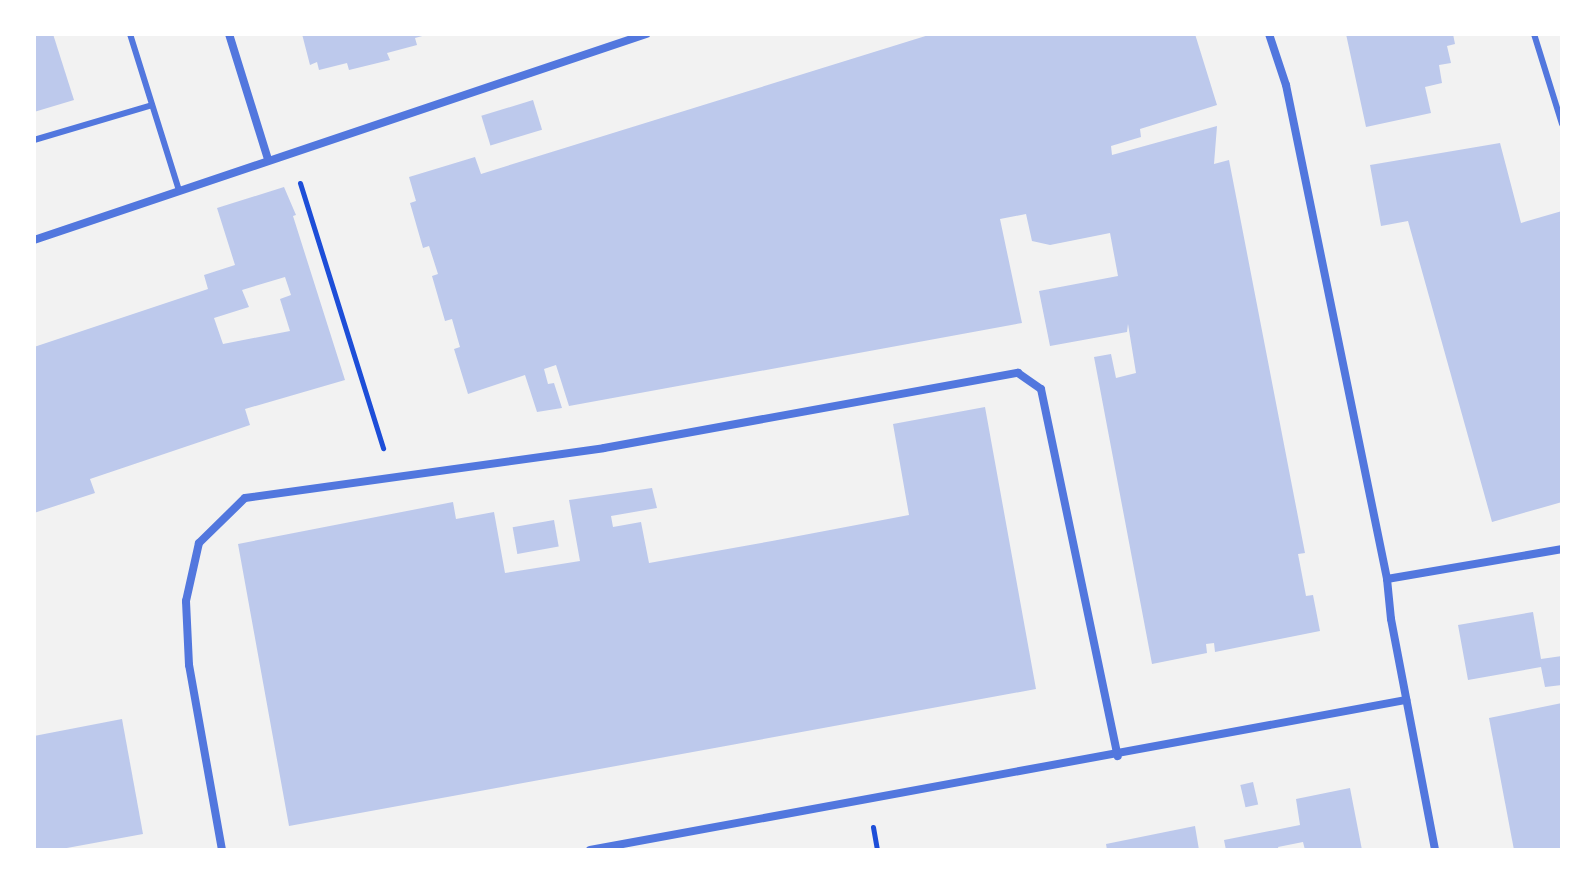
<!DOCTYPE html>
<style>
body{margin:0}
#map{position:relative;width:1596px;height:884px;overflow:hidden;background:#f2f2f2;font-family:"PT Sans",sans-serif}
div>[style]{position:absolute}
.building>*{inset:0;background:#bdc9ec;transform-origin:0 0}
.path>*{height:5px;margin:-2.5px;padding:0 2.5px;transform-origin:2.5px;border-radius:2.5px;background:#1d4ed8}
.service>*{height:6px;margin:-3px;padding:0 3px;transform-origin:3px;border-radius:3px;background:#5277de}
.minor>*{height:8px;margin:-4px;padding:0 4px;transform-origin:4px;border-radius:4px;background:#5277de}
span{translate:-50% -50%;white-space:nowrap;text-align:center;line-height:1.15;-webkit-text-stroke:6px #fff;paint-order:stroke}
.frame{position:absolute;inset:0;border:36px solid #fff;pointer-events:none}
</style>
<div id="map">
<div class="building">
<div style="clip-path:polygon(34px 34px,53px 34px,74px 100px,34px 112px)"></div>
<div style="clip-path:polygon(302px 34px,425px 34px,426px 35px,415px 38px,417px 45px,387px 53px,390px 60px,349px 70px,347px 63px,319px 70px,317px 62px,310px 65px)"></div>
<div style="clip-path:polygon(932px 34px,1195px 34px,1217px 105px,1140px 129px,1141px 137px,1111px 146px,1112px 155px,1217px 126px,1214px 164px,1229px 160px,1305px 553px,1298px 554px,1306px 596px,1313px 595px,1320px 631px,1215px 652px,1214px 643px,1206px 644px,1207px 653px,1152px 664px,1094px 357px,1111px 354px,1116px 378px,1136px 373px,1128px 324px,1127px 332px,1050px 346px,1039px 291px,1118px 276px,1110px 233px,1050px 245px,1032px 241px,1026px 214px,1000px 219px,1022px 323px,569px 406px,556px 365px,544px 369px,548px 384px,554px 383px,562px 408px,537px 412px,525px 375px,468px 394px,454px 349px,460px 347px,452px 319px,445px 321px,432px 276px,438px 274px,429px 246px,423px 248px,410px 203px,416px 201px,409px 177px,475px 157px,481px 174px)"></div>
<div style="clip-path:polygon(1346px 34px,1453px 34px,1455px 44px,1447px 46px,1451px 63px,1439px 65px,1442px 83px,1425px 87px,1431px 113px,1366px 127px)"></div>
<div style="left:533px;top:100px;width:31px;height:54px;rotate:73deg"></div>
<div style="clip-path:polygon(1500px 143px,1521px 223px,1562px 211px,1562px 502px,1492px 522px,1408px 221px,1381px 226px,1370px 165px)"></div>
<div style="clip-path:polygon(evenodd,284px 187px,296px 215px,293px 216px,345px 380px,245px 409px,250px 425px,90px 479px,95px 493px,34px 513px,34px 347px,208px 289px,204px 275px,235px 265px,217px 208px,284px 187px,285px 277px,291px 295px,280px 299px,290px 331px,223px 344px,214px 318px,249px 307px,242px 290px,285px 277px)"></div>
<div style="clip-path:polygon(985px 407px,1036px 689px,289px 826px,238px 544px,453px 502px,456px 519px,494px 512px,505px 573px,580px 561px,569px 500px,652px 488px,657px 508px,611px 516px,613px 527px,641px 522px,649px 563px,772px 541px,909px 515px,893px 424px)"></div>
<div style="left:554px;top:520px;width:27px;height:42px;rotate:80deg"></div>
<div style="clip-path:polygon(1533px 612px,1541px 659px,1562px 656px,1562px 685px,1545px 687px,1541px 667px,1468px 680px,1458px 625px)"></div>
<div style="clip-path:polygon(1562px 703px,1562px 850px,1514px 850px,1489px 718px)"></div>
<div style="clip-path:polygon(122px 719px,143px 834px,56px 850px,34px 850px,34px 736px)"></div>
<div style="left:1253px;top:782px;width:23px;height:13px;rotate:77deg"></div>
<div style="clip-path:polygon(1350px 788px,1362px 850px,1305px 850px,1303px 842px,1278px 847px,1279px 850px,1226px 850px,1224px 840px,1300px 825px,1296px 799px)"></div>
<div style="clip-path:polygon(1195px 826px,1199px 850px,1107px 850px,1106px 844px)"></div>
</div>
<div class="path">
<div style="left:300px;top:183px;width:278px;rotate:72.6deg"></div>
<div style="left:873px;top:827px;width:23px;rotate:80deg"></div>
</div>
<div class="service">
<div style="left:130px;top:34px;width:164px;rotate:72.6deg"></div>
<div style="left:1534px;top:34px;width:94px;rotate:72.7deg"></div>
<div style="left:34px;top:140px;width:123px;rotate:-16.5deg"></div>
</div>
<div class="minor">
<div style="left:229px;top:34px;width:131px;rotate:72.7deg"></div>
<div style="left:1269px;top:34px;width:54px;rotate:71.6deg"></div>
<div style="left:1286px;top:85px;width:504px;rotate:78.44deg"></div>
<div style="left:1387px;top:579px;width:40px;rotate:84.3deg"></div>
<div style="left:1391px;top:619px;width:235px;rotate:79.2deg"></div>
<div style="left:34px;top:240px;width:646px;rotate:-18.6deg"></div>
<div style="left:1387px;top:579px;width:178px;rotate:-9.7deg"></div>
<div style="left:222px;top:850px;width:188px;rotate:-100.1deg"></div>
<div style="left:189px;top:665px;width:64px;rotate:-92.7deg"></div>
<div style="left:186px;top:601px;width:59px;rotate:-77.4deg"></div>
<div style="left:199px;top:543px;width:64px;rotate:-44.4deg"></div>
<div style="left:245px;top:498px;width:362px;rotate:-7.9deg"></div>
<div style="left:604px;top:448px;width:421px;rotate:-10.3deg"></div>
<div style="left:1018px;top:373px;width:28px;rotate:35deg"></div>
<div style="left:1041px;top:389px;width:375px;rotate:78.2deg"></div>
<div style="left:590px;top:850px;width:830px;rotate:-10.42deg"></div>
</div>
<div class="frame"></div>
</div>
